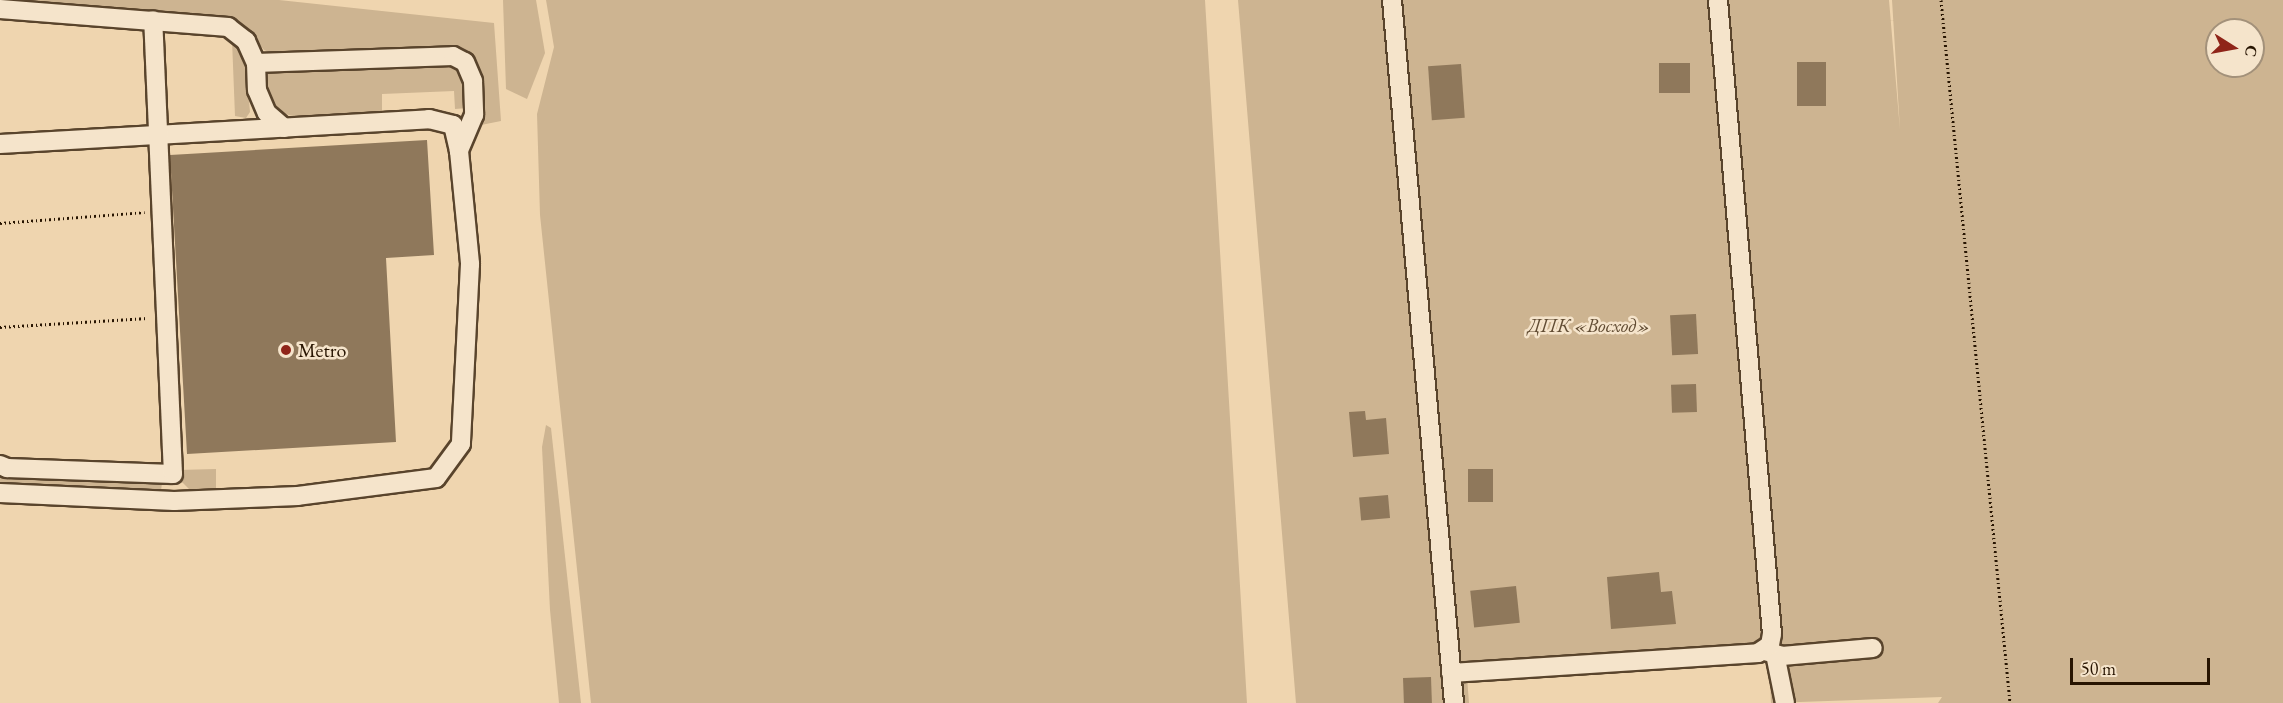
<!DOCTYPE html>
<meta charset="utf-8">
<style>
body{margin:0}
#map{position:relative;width:2283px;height:703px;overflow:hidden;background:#efd5af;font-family:"EB Garamond",serif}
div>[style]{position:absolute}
.green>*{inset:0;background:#cdb491}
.building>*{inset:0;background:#8f785b;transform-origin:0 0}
.path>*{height:3px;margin-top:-1.5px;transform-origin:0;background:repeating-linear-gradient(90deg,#271401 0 1.5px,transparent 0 4.5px)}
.roads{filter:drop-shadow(2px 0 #59442c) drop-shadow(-2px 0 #59442c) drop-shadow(0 2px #59442c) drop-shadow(0 -2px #59442c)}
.minor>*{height:18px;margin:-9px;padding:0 9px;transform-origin:9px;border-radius:9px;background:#f5e4cb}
.dots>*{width:16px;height:16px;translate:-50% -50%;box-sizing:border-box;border:3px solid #f5e4cb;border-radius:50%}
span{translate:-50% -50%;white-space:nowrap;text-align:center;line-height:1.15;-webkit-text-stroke:5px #f5e4cb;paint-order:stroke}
.park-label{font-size:20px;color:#614c33;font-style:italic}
.poi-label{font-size:20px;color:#271401}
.left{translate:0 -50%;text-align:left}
.north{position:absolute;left:2205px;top:18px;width:60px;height:60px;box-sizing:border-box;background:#f5e4cb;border:2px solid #a3917a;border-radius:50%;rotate:101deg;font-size:16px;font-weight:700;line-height:24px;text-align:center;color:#271401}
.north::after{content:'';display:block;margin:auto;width:21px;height:27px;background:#8f2418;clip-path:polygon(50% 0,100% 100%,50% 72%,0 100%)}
.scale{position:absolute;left:2070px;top:658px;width:140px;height:27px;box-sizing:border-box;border:3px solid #271401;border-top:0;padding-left:8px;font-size:18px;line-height:21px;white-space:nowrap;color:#271401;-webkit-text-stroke:4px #f5e4cb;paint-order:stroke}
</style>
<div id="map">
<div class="green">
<div style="clip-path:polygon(28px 0,279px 0,494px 23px,501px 121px,481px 125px,479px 80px,464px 56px,280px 56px,264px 50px,242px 24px,223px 16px)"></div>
<div style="clip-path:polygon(503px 0,536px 0,545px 53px,527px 99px,506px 89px)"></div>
<div style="clip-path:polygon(546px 0,1205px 0,1247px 703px,591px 703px,540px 215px,537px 114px,554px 47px)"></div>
<div style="clip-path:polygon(evenodd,1238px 0,1889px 0,1900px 130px,1892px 0,2283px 0,2283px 703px,1938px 703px,1942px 697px,1771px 703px,1769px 658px,1467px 677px,1469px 703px,1296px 703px,1238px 0,2217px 30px,2253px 30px,2253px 66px,2217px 66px,2217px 30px)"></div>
<div style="clip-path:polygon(232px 40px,245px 56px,250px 112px,246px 118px,235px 116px)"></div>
<div style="clip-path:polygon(448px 62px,464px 72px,468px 108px,455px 109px,454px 91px,382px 94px,382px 113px,297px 117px,285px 114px,267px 95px,266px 71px)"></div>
<div style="clip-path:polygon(546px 425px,551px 428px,581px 703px,559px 703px,550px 610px,542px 447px)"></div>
<div style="clip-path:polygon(216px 469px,216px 491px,191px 491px,179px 479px,178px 470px)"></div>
<div style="clip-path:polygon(0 473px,4px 474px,162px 483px,161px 491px,0 483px)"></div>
</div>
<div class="building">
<div style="left:1797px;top:62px;width:29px;height:44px"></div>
<div style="left:1659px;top:63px;width:31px;height:30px"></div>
<div style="left:1461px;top:64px;width:54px;height:33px;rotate:86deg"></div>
<div style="clip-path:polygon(427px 140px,434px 255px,386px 258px,396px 442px,187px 454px,170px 155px)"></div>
<div style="left:1696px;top:314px;width:40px;height:26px;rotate:87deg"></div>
<div style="left:1696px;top:384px;width:28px;height:25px;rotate:88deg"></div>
<div style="clip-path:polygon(1365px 411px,1366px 420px,1386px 418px,1389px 454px,1353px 457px,1349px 412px)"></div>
<div style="left:1468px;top:469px;width:25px;height:33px"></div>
<div style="left:1388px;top:495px;width:23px;height:29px;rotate:85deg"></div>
<div style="clip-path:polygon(1659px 572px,1661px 592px,1672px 591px,1676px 624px,1611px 629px,1607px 577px)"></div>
<div style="left:1516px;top:586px;width:37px;height:46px;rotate:84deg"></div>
<div style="left:1431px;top:677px;width:26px;height:28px;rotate:88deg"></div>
</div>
<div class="path">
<div style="left:1941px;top:0;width:706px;rotate:84.39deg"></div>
<div style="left:0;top:223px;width:145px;rotate:-4.3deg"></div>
<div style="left:0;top:327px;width:148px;rotate:-3.5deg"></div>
</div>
<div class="roads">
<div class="minor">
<div style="left:1392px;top:0;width:706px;rotate:84.96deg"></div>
<div style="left:0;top:9px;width:229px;rotate:4.5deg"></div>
<div style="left:228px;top:27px;width:23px;rotate:38deg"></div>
<div style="left:246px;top:41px;width:24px;rotate:66deg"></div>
<div style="left:256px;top:63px;width:197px;rotate:-2deg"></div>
<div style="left:453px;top:56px;width:13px;rotate:27deg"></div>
<div style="left:465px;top:62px;width:21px;rotate:67deg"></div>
<div style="left:473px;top:81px;width:34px;rotate:88deg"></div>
<div style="left:474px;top:115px;width:39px;rotate:113deg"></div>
<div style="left:256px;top:63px;width:27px;rotate:88deg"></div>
<div style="left:257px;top:90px;width:25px;rotate:67deg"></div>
<div style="left:267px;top:113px;width:23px;rotate:41deg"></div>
<div style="left:0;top:144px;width:430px;rotate:-3.3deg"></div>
<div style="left:429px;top:119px;width:25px;rotate:14deg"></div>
<div style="left:453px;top:125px;width:27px;rotate:77deg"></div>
<div style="left:459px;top:151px;width:114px;rotate:84.4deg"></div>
<div style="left:470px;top:264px;width:180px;rotate:92.9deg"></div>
<div style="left:461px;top:444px;width:42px;rotate:126.3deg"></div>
<div style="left:436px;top:478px;width:139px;rotate:172.6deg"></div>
<div style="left:298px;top:496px;width:124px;rotate:177.7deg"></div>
<div style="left:174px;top:501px;width:174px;rotate:-177.4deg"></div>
<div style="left:0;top:465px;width:8px;rotate:23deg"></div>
<div style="left:7px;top:468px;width:166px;rotate:2.1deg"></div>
<div style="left:173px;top:474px;width:454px;rotate:-92.5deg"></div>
<div style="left:1765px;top:651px;width:18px;rotate:16deg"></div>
<div style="left:1782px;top:656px;width:91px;rotate:-5deg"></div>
<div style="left:1775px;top:654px;width:50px;rotate:78.5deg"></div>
<div style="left:1451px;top:673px;width:308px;rotate:-3.7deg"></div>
<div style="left:1758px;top:653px;width:14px;rotate:-34deg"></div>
<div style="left:1770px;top:645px;width:11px;rotate:-80deg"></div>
<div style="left:1772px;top:634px;width:636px;rotate:-94.87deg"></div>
</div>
</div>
<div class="dots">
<div style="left:286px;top:350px;background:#8f2418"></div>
</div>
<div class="park-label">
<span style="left:1589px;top:325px">ДПК «Восход»</span>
</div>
<div class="poi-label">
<span class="left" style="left:298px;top:350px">Metro</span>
</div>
<div class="north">С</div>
<div class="scale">50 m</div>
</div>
